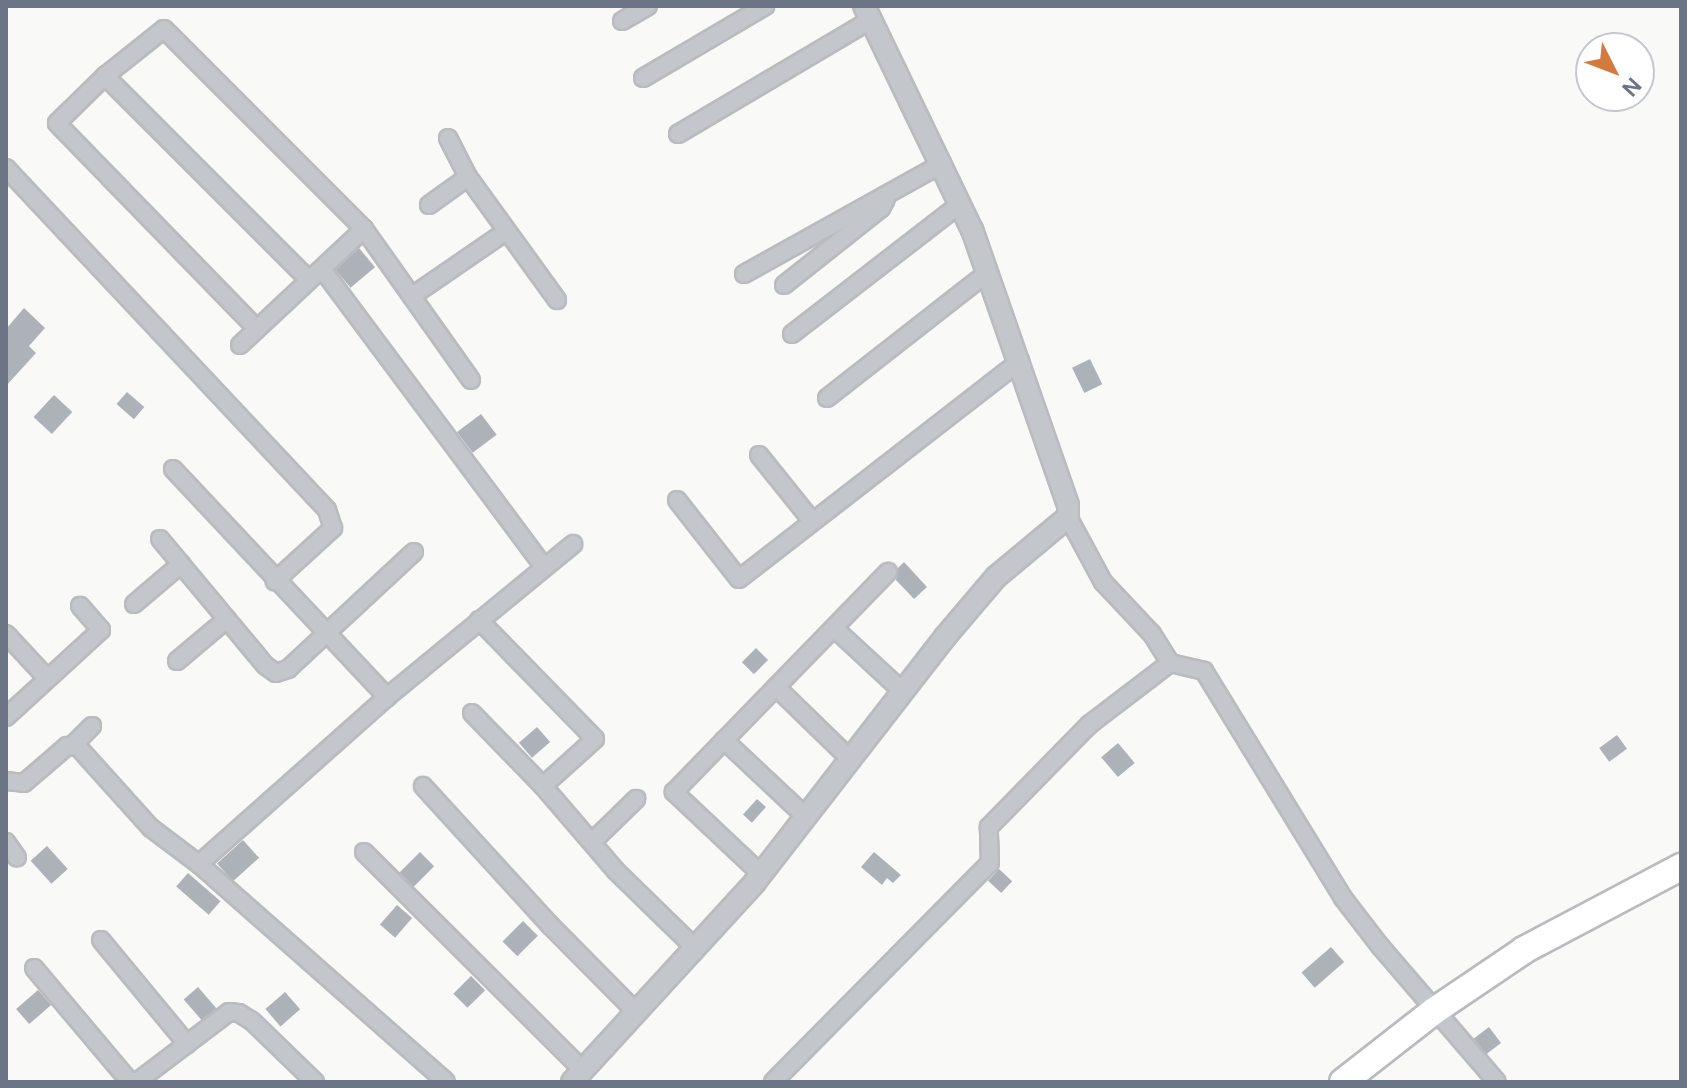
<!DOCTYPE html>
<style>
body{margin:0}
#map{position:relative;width:1687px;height:1088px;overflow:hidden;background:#f9f9f8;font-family:"DM Sans",sans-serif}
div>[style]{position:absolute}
.building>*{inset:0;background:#adb2b9;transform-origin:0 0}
.roads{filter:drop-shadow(2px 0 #b9bbbf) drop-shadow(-2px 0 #b9bbbf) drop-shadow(0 2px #b9bbbf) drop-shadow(0 -2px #b9bbbf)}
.minor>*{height:16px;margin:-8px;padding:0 8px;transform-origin:8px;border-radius:8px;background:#c3c6ca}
.tertiary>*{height:20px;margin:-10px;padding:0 10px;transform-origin:10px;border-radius:10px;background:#c3c6ca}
.primary>*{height:26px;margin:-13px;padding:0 13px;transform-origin:13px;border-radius:13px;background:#fff}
span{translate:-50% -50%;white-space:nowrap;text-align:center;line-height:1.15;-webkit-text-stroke:8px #fff;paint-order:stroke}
.frame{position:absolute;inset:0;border:8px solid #6b7585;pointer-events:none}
.north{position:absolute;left:1575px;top:32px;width:80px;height:80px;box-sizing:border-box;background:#fff;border:2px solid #c4c8ce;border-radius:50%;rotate:132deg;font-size:22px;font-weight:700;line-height:32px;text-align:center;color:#6b7585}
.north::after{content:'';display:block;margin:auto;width:28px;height:36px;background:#d37b3e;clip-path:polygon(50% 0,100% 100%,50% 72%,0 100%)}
</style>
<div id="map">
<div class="building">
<div style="left:359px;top:248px;width:25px;height:32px;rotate:50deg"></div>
<div style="clip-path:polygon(24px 308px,45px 328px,29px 346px,36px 353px,6px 386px,6px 329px)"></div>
<div style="left:1090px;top:359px;width:28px;height:20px;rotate:64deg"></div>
<div style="left:127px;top:392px;width:23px;height:16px;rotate:41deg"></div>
<div style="left:54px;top:395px;width:25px;height:30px;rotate:43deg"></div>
<div style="left:481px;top:414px;width:26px;height:30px;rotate:53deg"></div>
<div style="clip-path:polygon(904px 562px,927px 587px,914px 599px,896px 580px,898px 568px)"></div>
<div style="left:756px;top:648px;width:17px;height:20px;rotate:45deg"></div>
<div style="left:537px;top:727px;width:20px;height:24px;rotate:49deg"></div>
<div style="left:1617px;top:735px;width:17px;height:22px;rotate:54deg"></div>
<div style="left:1118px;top:743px;width:26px;height:22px;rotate:50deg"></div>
<div style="left:757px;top:799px;width:12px;height:21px;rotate:42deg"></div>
<div style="left:243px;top:840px;width:24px;height:35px;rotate:48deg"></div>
<div style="left:47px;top:846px;width:31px;height:22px;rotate:48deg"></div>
<div style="left:420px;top:852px;width:20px;height:29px;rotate:45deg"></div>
<div style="clip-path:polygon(874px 852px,901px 875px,893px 883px,887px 878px,882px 885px,861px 867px)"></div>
<div style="left:999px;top:869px;width:18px;height:16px;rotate:43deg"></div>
<div style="left:188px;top:873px;width:43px;height:18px;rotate:41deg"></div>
<div style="left:397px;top:905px;width:20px;height:26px;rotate:41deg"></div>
<div style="left:523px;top:921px;width:21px;height:29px;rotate:45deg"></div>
<div style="left:1331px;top:947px;width:20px;height:39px;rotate:49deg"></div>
<div style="left:471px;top:976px;width:20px;height:25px;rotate:45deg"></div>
<div style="left:198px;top:987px;width:28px;height:19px;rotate:49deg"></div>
<div style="left:38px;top:990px;width:20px;height:29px;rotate:49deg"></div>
<div style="left:285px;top:992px;width:23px;height:26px;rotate:49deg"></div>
<div style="left:1489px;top:1027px;width:20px;height:19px;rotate:53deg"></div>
</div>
<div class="roads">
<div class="minor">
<div style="left:622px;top:21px;width:30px;rotate:-30deg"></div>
<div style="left:105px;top:76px;width:288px;rotate:45deg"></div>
<div style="left:643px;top:78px;width:142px;rotate:-30.5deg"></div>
<div style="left:678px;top:134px;width:224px;rotate:-30.6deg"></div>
<div style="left:448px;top:138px;width:44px;rotate:62.9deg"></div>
<div style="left:468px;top:177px;width:152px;rotate:54.1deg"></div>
<div style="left:6px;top:168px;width:469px;rotate:46.8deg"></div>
<div style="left:327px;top:510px;width:19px;rotate:72deg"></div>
<div style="left:333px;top:528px;width:79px;rotate:137.6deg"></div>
<div style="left:429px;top:205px;width:48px;rotate:-35.7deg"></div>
<div style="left:322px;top:269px;width:370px;rotate:53.3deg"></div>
<div style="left:744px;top:274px;width:227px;rotate:-29.1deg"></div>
<div style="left:784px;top:285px;width:124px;rotate:-38.4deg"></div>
<div style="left:881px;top:208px;width:10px;rotate:-61deg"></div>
<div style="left:412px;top:296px;width:113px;rotate:-34.5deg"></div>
<div style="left:257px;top:329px;width:287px;rotate:-134.2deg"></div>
<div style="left:57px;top:123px;width:67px;rotate:-44.4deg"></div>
<div style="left:105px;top:76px;width:75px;rotate:-38.5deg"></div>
<div style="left:164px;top:29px;width:283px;rotate:45deg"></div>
<div style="left:364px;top:229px;width:185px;rotate:54.7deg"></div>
<div style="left:792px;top:334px;width:212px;rotate:-37.7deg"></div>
<div style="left:240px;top:345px;width:170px;rotate:-43.1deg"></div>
<div style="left:827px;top:398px;width:203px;rotate:-38deg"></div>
<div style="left:759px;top:455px;width:85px;rotate:51.2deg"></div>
<div style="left:173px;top:469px;width:313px;rotate:46.8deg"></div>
<div style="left:677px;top:500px;width:100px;rotate:51.9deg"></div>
<div style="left:739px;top:579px;width:356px;rotate:-37.8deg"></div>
<div style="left:1068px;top:517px;width:74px;rotate:61.7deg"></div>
<div style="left:1103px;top:582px;width:71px;rotate:46.7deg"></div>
<div style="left:1152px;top:634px;width:34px;rotate:58deg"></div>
<div style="left:1170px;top:663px;width:35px;rotate:13deg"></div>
<div style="left:1204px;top:671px;width:266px;rotate:58.5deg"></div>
<div style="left:1343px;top:898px;width:61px;rotate:52.4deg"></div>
<div style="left:1380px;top:946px;width:179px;rotate:49.3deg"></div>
<div style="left:160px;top:539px;width:165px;rotate:50.2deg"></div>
<div style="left:266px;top:666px;width:12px;rotate:35deg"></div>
<div style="left:276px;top:673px;width:13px;rotate:-18deg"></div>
<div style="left:288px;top:669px;width:172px;rotate:-42.9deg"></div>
<div style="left:134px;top:604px;width:62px;rotate:-40.4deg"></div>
<div style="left:479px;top:620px;width:166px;rotate:45.7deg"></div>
<div style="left:595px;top:739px;width:70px;rotate:137.9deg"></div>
<div style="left:834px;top:628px;width:93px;rotate:42.8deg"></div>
<div style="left:6px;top:634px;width:59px;rotate:47.1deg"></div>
<div style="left:177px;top:661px;width:65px;rotate:-40deg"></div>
<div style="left:776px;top:687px;width:103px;rotate:44.2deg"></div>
<div style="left:472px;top:713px;width:102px;rotate:45.8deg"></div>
<div style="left:543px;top:786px;width:112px;rotate:49.3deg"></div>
<div style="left:616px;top:871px;width:110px;rotate:44.3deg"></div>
<div style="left:6px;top:717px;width:129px;rotate:-42.5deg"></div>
<div style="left:101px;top:630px;width:32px;rotate:-131deg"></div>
<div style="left:724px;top:740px;width:112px;rotate:43.2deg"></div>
<div style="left:73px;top:745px;width:27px;rotate:-45deg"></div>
<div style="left:6px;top:781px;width:18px;rotate:6deg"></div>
<div style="left:24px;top:783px;width:57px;rotate:-40.7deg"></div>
<div style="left:67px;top:746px;width:11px;rotate:5deg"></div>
<div style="left:78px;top:747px;width:109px;rotate:48deg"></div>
<div style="left:151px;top:828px;width:60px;rotate:36.9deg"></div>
<div style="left:199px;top:864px;width:329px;rotate:41.4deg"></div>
<div style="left:423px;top:786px;width:187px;rotate:47.6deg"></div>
<div style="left:549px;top:924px;width:124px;rotate:45.3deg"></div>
<div style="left:6px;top:842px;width:19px;rotate:55deg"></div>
<div style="left:592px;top:842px;width:62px;rotate:-44.3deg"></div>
<div style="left:364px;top:852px;width:309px;rotate:44.9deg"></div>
<div style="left:199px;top:864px;width:251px;rotate:-41.6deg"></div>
<div style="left:387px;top:697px;width:241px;rotate:-39.4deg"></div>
<div style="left:761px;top:874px;width:120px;rotate:-136.7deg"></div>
<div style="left:674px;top:792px;width:307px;rotate:-45.8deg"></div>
<div style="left:101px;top:940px;width:135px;rotate:50.4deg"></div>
<div style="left:34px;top:968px;width:148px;rotate:49.9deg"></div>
<div style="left:129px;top:1081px;width:9px"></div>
<div style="left:138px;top:1081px;width:114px;rotate:-37.2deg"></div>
<div style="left:229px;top:1012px;width:10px;rotate:6deg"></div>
<div style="left:239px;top:1013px;width:15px;rotate:32deg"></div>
<div style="left:252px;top:1021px;width:88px;rotate:44.1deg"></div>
<div style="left:773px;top:1082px;width:308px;rotate:-45.3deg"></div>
<div style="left:990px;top:863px;width:36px;rotate:-92deg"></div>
<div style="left:989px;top:827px;width:144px;rotate:-45.6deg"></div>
<div style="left:1090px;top:724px;width:101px;rotate:-37.3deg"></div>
</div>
<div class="tertiary">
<div style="left:572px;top:1082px;width:271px;rotate:-47.5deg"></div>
<div style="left:755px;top:882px;width:310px;rotate:-52.2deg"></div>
<div style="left:945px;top:637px;width:79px;rotate:-49.6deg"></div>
<div style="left:996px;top:577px;width:94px;rotate:-39.8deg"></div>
<div style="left:1068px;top:517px;width:12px;rotate:-90deg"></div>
<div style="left:1068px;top:505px;width:291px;rotate:-109.2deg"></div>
<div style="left:972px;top:230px;width:249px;rotate:-115.7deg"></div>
</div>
<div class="primary">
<div style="left:1343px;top:1082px;width:115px;rotate:-38deg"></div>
<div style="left:1434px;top:1011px;width:109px;rotate:-34.1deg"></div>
<div style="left:1524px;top:950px;width:178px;rotate:-27.9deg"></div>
</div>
</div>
<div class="frame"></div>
<div class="north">N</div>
</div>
